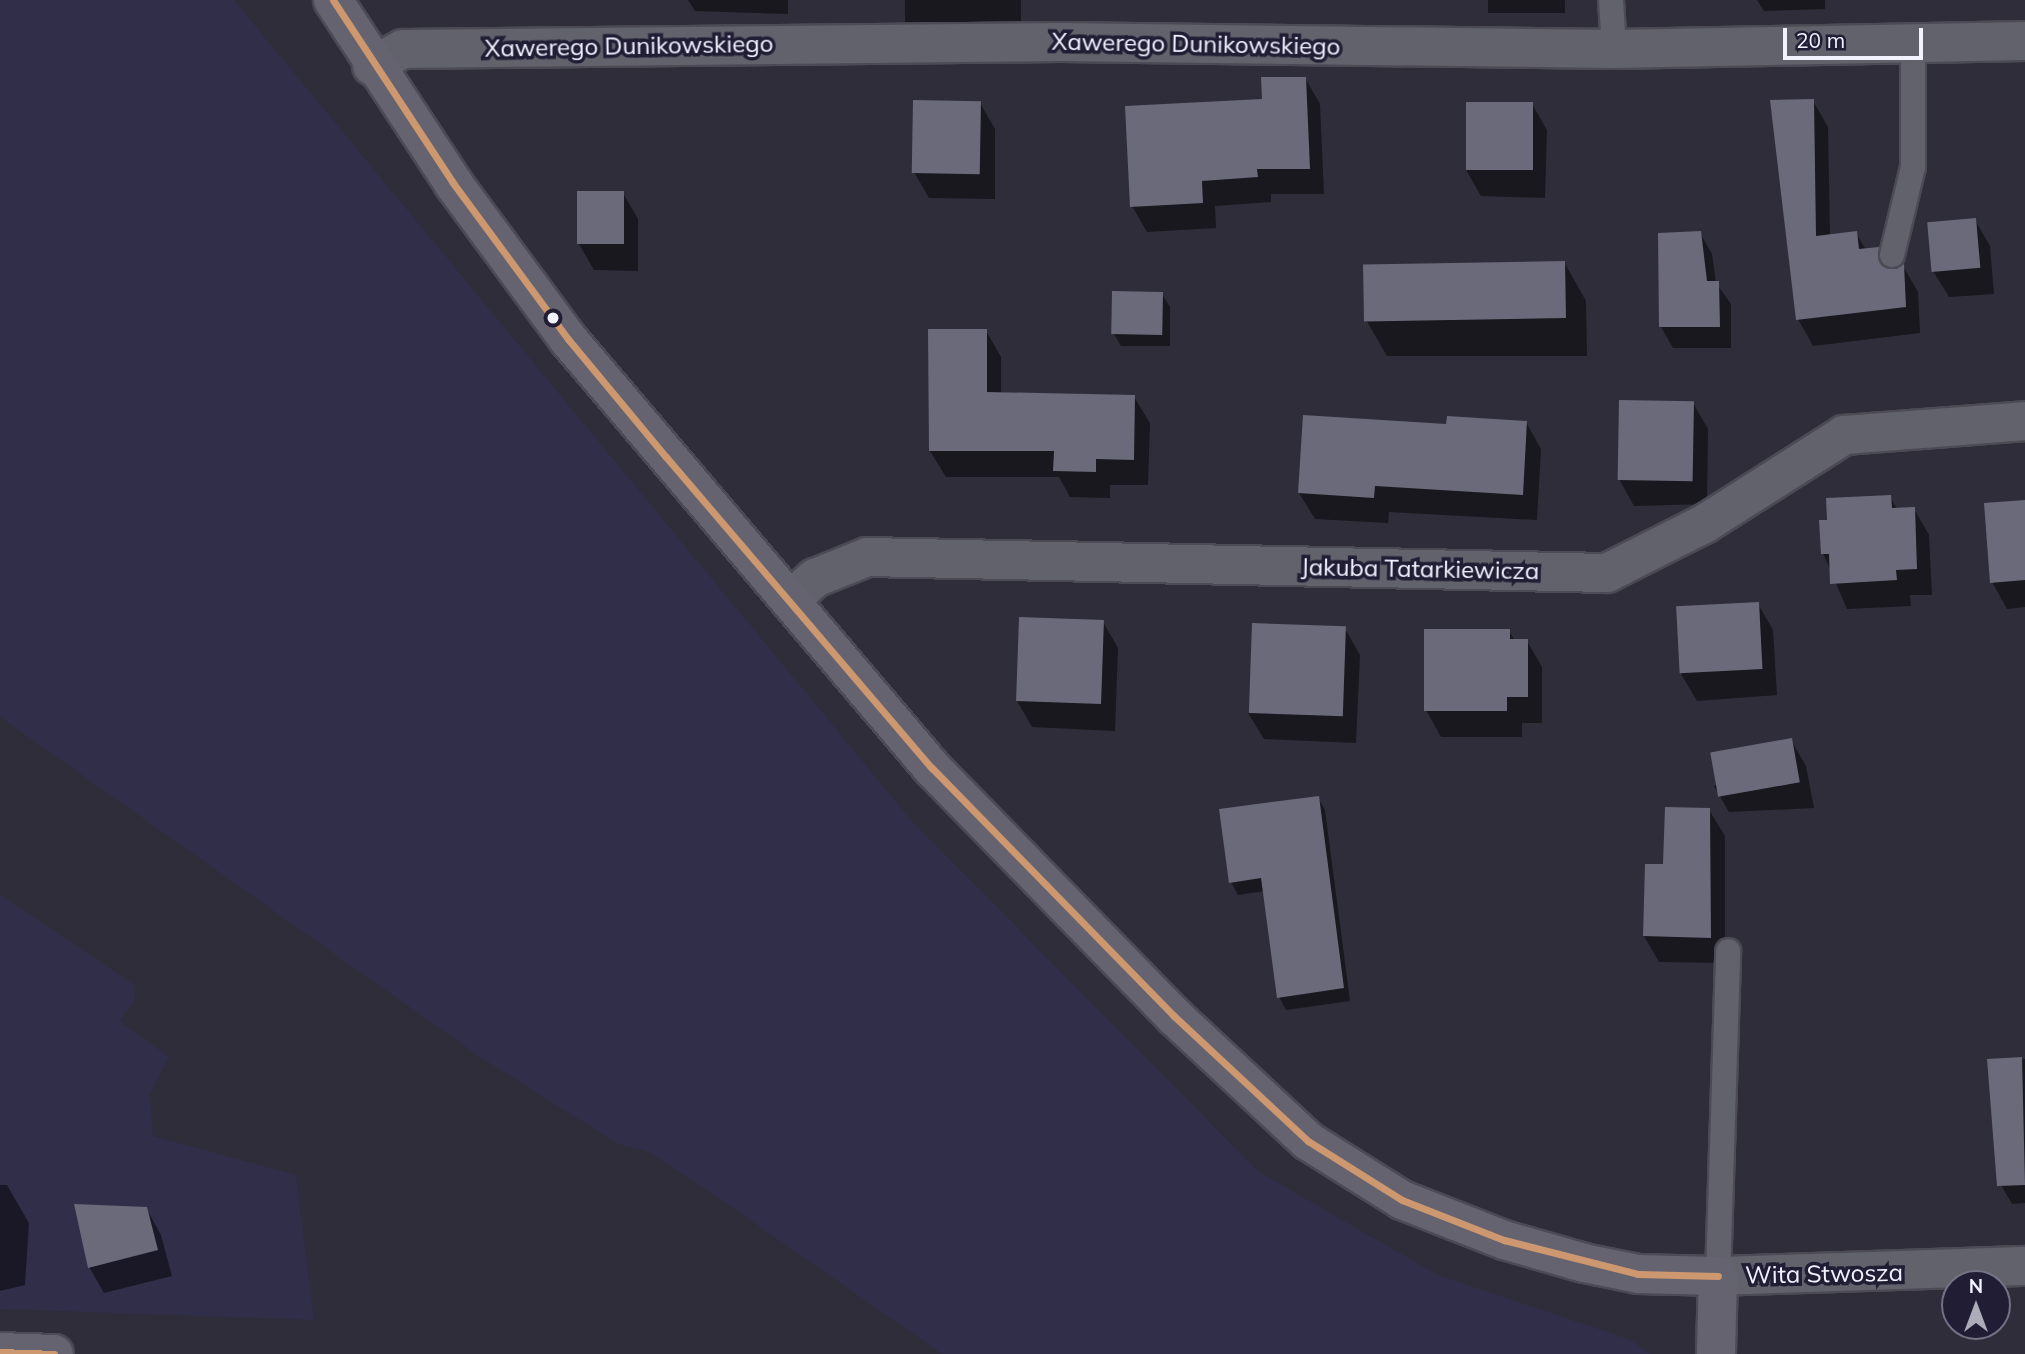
<!DOCTYPE html>
<style>
body{margin:0}
#map{position:relative;width:2025px;height:1354px;overflow:hidden;background:#2e2d39;font-family:Mulish,sans-serif}
div>[style]{position:absolute}
.built>*{inset:0;background:#312e49}
.shadow>*{inset:0;background:#0007;transform-origin:0 0}
.building>*{inset:0;background:#6b6a7b;transform-origin:0 0}
.roads{filter:drop-shadow(2px 0 #4b4a55) drop-shadow(-2px 0 #4b4a55) drop-shadow(0 2px #4b4a55) drop-shadow(0 -2px #4b4a55)}
.lane>*{height:24px;margin:-12px;padding:0 12px;transform-origin:12px;border-radius:12px;background:#62626c}
.street>*{height:38px;margin:-19px;padding:0 19px;transform-origin:19px;border-radius:19px;background:#62626c}
.secondary>*{height:38px;margin:-19px;padding:0 19px;transform-origin:19px;border-radius:19px;background:#64636f}
.bus-1>*{height:7px;margin:-3.5px;padding:0 3.5px;transform-origin:3.5px;border-radius:3.5px;background:#cd976f}
.dots>*{width:19px;height:19px;translate:-50% -50%;box-sizing:border-box;border:4px solid #201d34;border-radius:50%}
span{translate:-50% -50%;white-space:nowrap;text-align:center;line-height:1.15;-webkit-text-stroke:7px #201d34;paint-order:stroke}
.street-label{font-size:24px;color:#f2f2ff}
.north{position:absolute;left:1941px;top:1270px;width:70px;height:70px;box-sizing:border-box;background:#201d34;border:2px solid #747285;border-radius:50%;rotate:0deg;font-size:19px;font-weight:700;line-height:28px;text-align:center;color:#f2f2ff}
.north::after{content:'';display:block;margin:auto;width:24px;height:32px;background:#adadba;clip-path:polygon(50% 0,100% 100%,50% 72%,0 100%)}
.scale{position:absolute;left:1783px;top:28px;width:140px;height:32px;box-sizing:border-box;border:4px solid #f2f2ff;border-top:0;padding-left:9px;font-size:21px;line-height:24px;white-space:nowrap;color:#f2f2ff;-webkit-text-stroke:5px #201d34;paint-order:stroke}
</style>
<div id="map">
<div class="built">
<div style="clip-path:polygon(0 0,234px 0,912px 821px,1259px 1172px,1438px 1275px,1631px 1340px,1650px 1354px,942px 1354px,694px 1181px,646px 1151px,618px 1144px,480px 1057px,0 717px)"></div>
<div style="clip-path:polygon(0 894px,134px 985px,135px 1001px,119px 1021px,169px 1057px,150px 1094px,153px 1136px,296px 1175px,314px 1320px,0 1309px)"></div>
</div>
<div class="shadow">
<div style="clip-path:polygon(688px 0,788px 0,788px 14px,695px 11px)"></div>
<div style="left:905px;top:0;width:116px;height:28px"></div>
<div style="left:1488px;top:0;width:77px;height:13px"></div>
<div style="clip-path:polygon(1757px 0,1825px 0,1825px 9px,1764px 11px)"></div>
<div style="clip-path:polygon(1305px 78px,1320px 104px,1324px 194px,1271px 194px,1271px 202px,1215px 206px,1216px 228px,1147px 232px,1132px 206px,1264px 100px)"></div>
<div style="clip-path:polygon(1813px 101px,1828px 127px,1830px 236px,1856px 233px,1866px 250px,1878px 249px,1890px 270px,1903px 266px,1918px 292px,1920px 333px,1813px 346px,1798px 319px)"></div>
<div style="clip-path:polygon(980px 103px,995px 129px,995px 199px,929px 198px,914px 172px)"></div>
<div style="clip-path:polygon(1532px 104px,1547px 130px,1545px 198px,1481px 196px,1466px 170px)"></div>
<div style="clip-path:polygon(623px 193px,638px 219px,638px 271px,594px 270px,579px 244px)"></div>
<div style="clip-path:polygon(1975px 220px,1990px 246px,1994px 294px,1949px 297px,1933px 271px)"></div>
<div style="clip-path:polygon(1700px 233px,1712px 254px,1716px 283px,1731px 304px,1731px 348px,1673px 348px,1661px 327px)"></div>
<div style="clip-path:polygon(1564px 262px,1586px 301px,1587px 356px,1387px 356px,1365px 318px)"></div>
<div style="clip-path:polygon(1162px 294px,1170px 307px,1170px 346px,1121px 346px,1114px 334px)"></div>
<div style="clip-path:polygon(986px 331px,1001px 357px,1001px 394px,1134px 397px,1150px 423px,1148px 485px,1110px 485px,1110px 498px,1070px 497px,1059px 477px,946px 477px,930px 451px)"></div>
<div style="clip-path:polygon(1693px 403px,1708px 429px,1707px 504px,1634px 506px,1619px 479px)"></div>
<div style="clip-path:polygon(1526px 422px,1541px 449px,1537px 520px,1389px 512px,1388px 523px,1315px 519px,1299px 493px,1448px 426px)"></div>
<div style="clip-path:polygon(1890px 497px,1897px 509px,1914px 509px,1929px 535px,1932px 595px,1910px 595px,1911px 606px,1847px 609px,1823px 553px,1829px 521px)"></div>
<div style="clip-path:polygon(2025px 502px,2025px 607px,2007px 609px,1992px 582px)"></div>
<div style="clip-path:polygon(1758px 604px,1773px 630px,1777px 695px,1697px 701px,1681px 674px)"></div>
<div style="clip-path:polygon(1103px 622px,1118px 648px,1115px 731px,1032px 727px,1017px 701px)"></div>
<div style="clip-path:polygon(1345px 629px,1360px 655px,1356px 743px,1264px 739px,1248px 713px)"></div>
<div style="clip-path:polygon(1509px 631px,1515px 641px,1527px 641px,1542px 667px,1542px 723px,1522px 723px,1522px 737px,1441px 737px,1426px 710px)"></div>
<div style="clip-path:polygon(1791px 740px,1806px 766px,1814px 808px,1729px 812px,1714px 786px)"></div>
<div style="clip-path:polygon(1318px 798px,1325px 810px,1350px 1001px,1286px 1010px,1279px 997px,1265px 891px,1238px 895px,1231px 882px)"></div>
<div style="clip-path:polygon(1709px 810px,1725px 836px,1725px 963px,1659px 962px,1644px 936px,1664px 865px)"></div>
<div style="clip-path:polygon(2025px 1059px,2025px 1203px,2012px 1204px,1998px 1180px,1989px 1061px)"></div>
<div style="clip-path:polygon(0 1185px,7px 1185px,29px 1223px,25px 1285px,0 1291px)"></div>
<div style="clip-path:polygon(146px 1208px,161px 1235px,172px 1276px,104px 1293px,89px 1267px)"></div>
</div>
<div class="building">
<div style="clip-path:polygon(1261px 77px,1306px 77px,1310px 169px,1257px 169px,1258px 177px,1202px 181px,1203px 203px,1130px 207px,1125px 106px,1262px 99px)"></div>
<div style="clip-path:polygon(1814px 99px,1816px 236px,1857px 231px,1859px 249px,1879px 247px,1882px 266px,1896px 269px,1904px 264px,1906px 307px,1796px 320px,1770px 100px)"></div>
<div style="left:913px;top:100px;width:68px;height:73px;rotate:1deg"></div>
<div style="left:1466px;top:102px;width:67px;height:68px"></div>
<div style="left:577px;top:191px;width:47px;height:53px"></div>
<div style="left:1976px;top:218px;width:50px;height:49px;rotate:85deg"></div>
<div style="clip-path:polygon(1701px 231px,1707px 281px,1719px 281px,1720px 327px,1659px 327px,1658px 233px)"></div>
<div style="left:1565px;top:261px;width:57px;height:202px;rotate:89deg"></div>
<div style="left:1112px;top:291px;width:51px;height:43px;rotate:1deg"></div>
<div style="clip-path:polygon(928px 329px,987px 329px,987px 392px,1135px 395px,1134px 460px,1096px 459px,1096px 472px,1053px 471px,1054px 451px,929px 451px)"></div>
<div style="left:1619px;top:400px;width:75px;height:80px;rotate:1deg"></div>
<div style="clip-path:polygon(1303px 415px,1446px 424px,1447px 416px,1527px 421px,1523px 495px,1375px 486px,1374px 498px,1298px 493px)"></div>
<div style="clip-path:polygon(1891px 495px,1892px 508px,1915px 507px,1917px 569px,1896px 570px,1897px 580px,1830px 584px,1829px 554px,1821px 554px,1819px 520px,1827px 520px,1826px 498px)"></div>
<div style="clip-path:polygon(2025px 500px,2025px 580px,1990px 583px,1984px 503px)"></div>
<div style="left:1759px;top:602px;width:67px;height:83px;rotate:87deg"></div>
<div style="left:1019px;top:617px;width:85px;height:84px;rotate:2deg"></div>
<div style="left:1252px;top:623px;width:94px;height:90px;rotate:2deg"></div>
<div style="clip-path:polygon(1424px 629px,1510px 629px,1510px 639px,1528px 639px,1528px 697px,1507px 697px,1507px 711px,1424px 711px)"></div>
<div style="left:1792px;top:738px;width:45px;height:83px;rotate:80deg"></div>
<div style="clip-path:polygon(1319px 796px,1344px 988px,1277px 998px,1261px 878px,1229px 883px,1219px 809px)"></div>
<div style="clip-path:polygon(1665px 807px,1710px 808px,1711px 938px,1643px 936px,1645px 864px,1663px 864px)"></div>
<div style="clip-path:polygon(2022px 1057px,2025px 1185px,1997px 1186px,1987px 1059px)"></div>
<div style="clip-path:polygon(74px 1204px,147px 1207px,158px 1250px,88px 1268px)"></div>
</div>
<div class="roads">
<div class="lane">
<div style="left:1611px;top:0;width:49px;rotate:86.5deg"></div>
<div style="left:1892px;top:255px;width:90px;rotate:-76.6deg"></div>
<div style="left:1913px;top:167px;width:124px;rotate:-90deg"></div>
<div style="left:1718px;top:1276px;width:325px;rotate:-88.2deg"></div>
</div>
<div class="street">
<div style="left:372px;top:66px;width:35px;rotate:-29deg"></div>
<div style="left:403px;top:49px;width:658px;rotate:-0.61deg"></div>
<div style="left:1061px;top:42px;width:553px;rotate:0.73deg"></div>
<div style="left:1614px;top:49px;width:411px;rotate:-1.1deg"></div>
<div style="left:790px;top:601px;width:34px;rotate:-43deg"></div>
<div style="left:815px;top:578px;width:56px;rotate:-22deg"></div>
<div style="left:867px;top:557px;width:740px;rotate:1.24deg"></div>
<div style="left:1607px;top:573px;width:109px;rotate:-26.8deg"></div>
<div style="left:1704px;top:524px;width:166px;rotate:-32.4deg"></div>
<div style="left:1844px;top:435px;width:182px;rotate:-4.4deg"></div>
<div style="left:1718px;top:1276px;width:307px;rotate:-1.9deg"></div>
</div>
<div class="secondary">
<div style="left:333px;top:0;width:219px;rotate:56.7deg"></div>
<div style="left:453px;top:183px;width:194px;rotate:53.6deg"></div>
<div style="left:568px;top:339px;width:563px;rotate:49.69deg"></div>
<div style="left:932px;top:768px;width:347px;rotate:45.7deg"></div>
<div style="left:1174px;top:1016px;width:183px;rotate:43deg"></div>
<div style="left:1308px;top:1141px;width:111px;rotate:32.1deg"></div>
<div style="left:1402px;top:1200px;width:110px;rotate:21.4deg"></div>
<div style="left:1504px;top:1240px;width:83px;rotate:16deg"></div>
<div style="left:1584px;top:1263px;width:55px;rotate:11.5deg"></div>
<div style="left:1638px;top:1274px;width:80px;rotate:1.4deg"></div>
<div style="left:1718px;top:1276px;width:78px;rotate:91.5deg"></div>
<div style="left:0;top:1352px;width:54px;rotate:2.1deg"></div>
</div>
</div>
<div class="bus-1">
<div style="left:333px;top:0;width:219px;rotate:56.7deg"></div>
<div style="left:453px;top:183px;width:194px;rotate:53.6deg"></div>
<div style="left:568px;top:339px;width:153px;rotate:50.3deg"></div>
<div style="left:666px;top:457px;width:409px;rotate:49.5deg"></div>
<div style="left:932px;top:768px;width:347px;rotate:45.7deg"></div>
<div style="left:1174px;top:1016px;width:183px;rotate:43deg"></div>
<div style="left:1308px;top:1141px;width:111px;rotate:32.1deg"></div>
<div style="left:1402px;top:1200px;width:110px;rotate:21.4deg"></div>
<div style="left:1504px;top:1240px;width:138px;rotate:14.2deg"></div>
<div style="left:1638px;top:1274px;width:80px;rotate:1.4deg"></div>
<div style="left:0;top:1352px;width:54px;rotate:2.1deg"></div>
</div>
<div class="dots">
<div style="left:553px;top:318px;background:#f2f2ff"></div>
</div>
<div class="street-label">
<span style="left:1196px;top:44px;rotate:1deg">Xawerego Dunikowskiego</span>
<span style="left:629px;top:46px;rotate:-1deg">Xawerego Dunikowskiego</span>
<span style="left:1420px;top:569px;rotate:1deg">Jakuba Tatarkiewicza</span>
<span style="left:1824px;top:1274px;rotate:-1deg">Wita Stwosza</span>
</div>
<div class="north">N</div>
<div class="scale">20 m</div>
</div>
